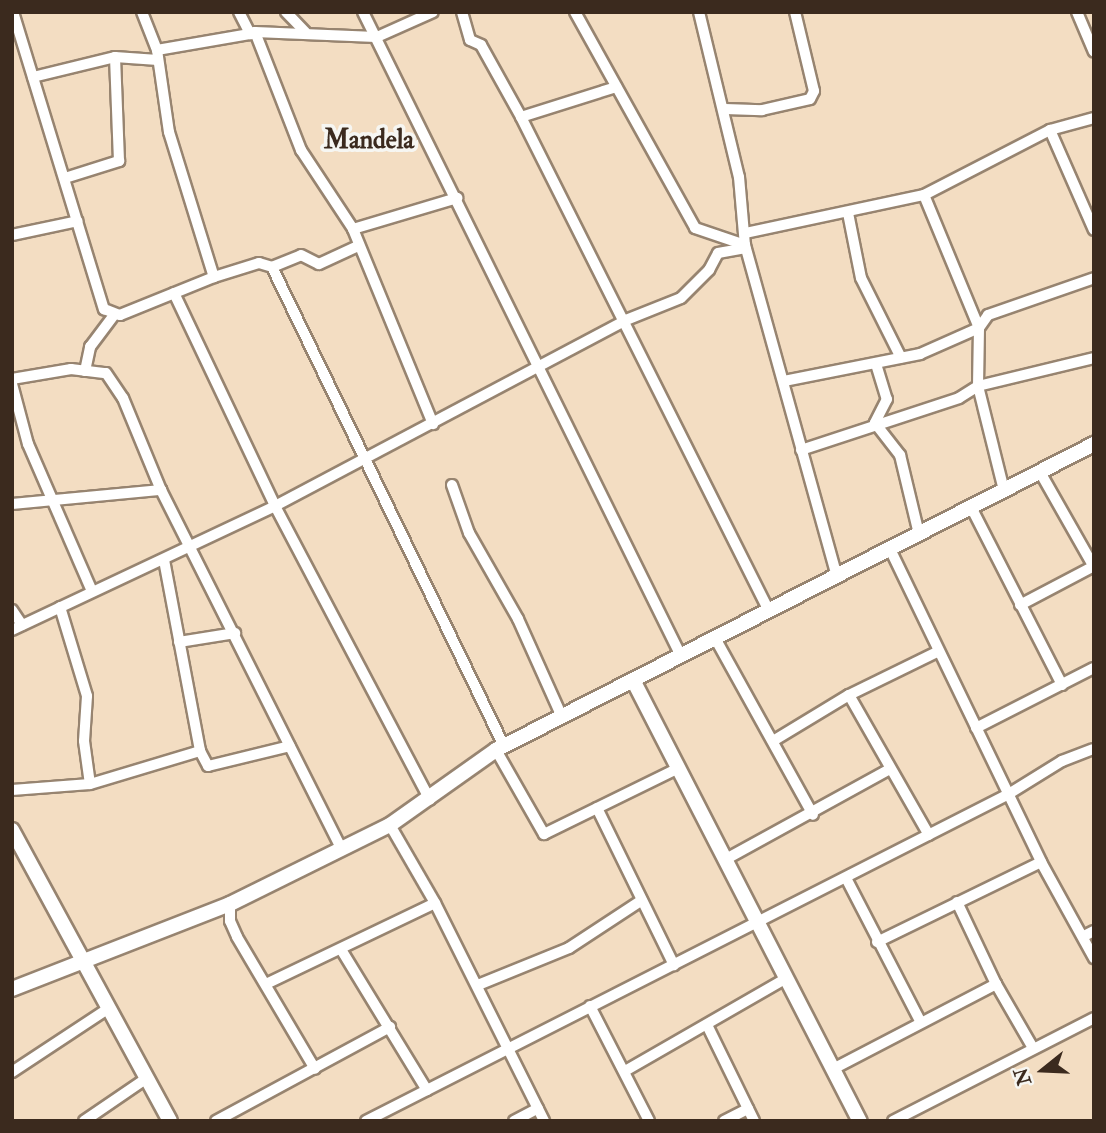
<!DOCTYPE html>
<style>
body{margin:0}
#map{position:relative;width:1106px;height:1133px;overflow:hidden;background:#f3ddc2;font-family:"IM FELL Double Pica",serif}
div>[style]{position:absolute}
.roads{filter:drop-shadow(2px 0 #978470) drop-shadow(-2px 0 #978470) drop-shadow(0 2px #978470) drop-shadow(0 -2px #978470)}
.street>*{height:10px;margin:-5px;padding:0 5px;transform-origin:5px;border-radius:5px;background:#fff}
.secondary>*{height:14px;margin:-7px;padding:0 7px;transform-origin:7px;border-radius:7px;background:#fff}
span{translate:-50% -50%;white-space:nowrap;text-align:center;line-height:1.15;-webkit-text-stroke:7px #f6f6f2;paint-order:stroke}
.neighbourhood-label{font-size:26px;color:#3b2a1e;font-weight:700}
.frame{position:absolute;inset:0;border:14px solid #3b2a1e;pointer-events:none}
.north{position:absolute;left:1008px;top:1035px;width:70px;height:70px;-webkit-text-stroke:5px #f6f6f2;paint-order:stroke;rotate:252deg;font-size:19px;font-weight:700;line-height:28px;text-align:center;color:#3b2a1e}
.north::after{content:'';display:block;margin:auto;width:24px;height:32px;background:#3b2a1e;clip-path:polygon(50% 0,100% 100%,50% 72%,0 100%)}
</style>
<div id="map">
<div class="roads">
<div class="street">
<div style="left:13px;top:12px;width:311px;rotate:73deg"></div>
<div style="left:104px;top:309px;width:17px;rotate:21deg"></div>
<div style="left:120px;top:315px;width:101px;rotate:-22deg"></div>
<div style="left:214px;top:277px;width:47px;rotate:-17.3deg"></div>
<div style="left:259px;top:263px;width:14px;rotate:17deg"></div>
<div style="left:272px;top:267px;width:532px;rotate:64.16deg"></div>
<div style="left:142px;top:12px;width:41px;rotate:68.5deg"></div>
<div style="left:157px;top:50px;width:83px;rotate:81.7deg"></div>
<div style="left:169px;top:132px;width:152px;rotate:72.8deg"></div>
<div style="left:239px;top:12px;width:25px;rotate:63deg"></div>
<div style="left:250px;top:34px;width:5px;rotate:-22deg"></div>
<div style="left:255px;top:32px;width:127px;rotate:68.7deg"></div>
<div style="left:301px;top:150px;width:95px;rotate:56.6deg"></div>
<div style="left:353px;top:229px;width:211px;rotate:67.7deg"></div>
<div style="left:286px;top:12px;width:28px;rotate:46deg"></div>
<div style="left:363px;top:12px;width:718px;rotate:63.72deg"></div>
<div style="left:462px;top:12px;width:29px;rotate:74deg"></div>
<div style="left:470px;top:40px;width:12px;rotate:24deg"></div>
<div style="left:481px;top:45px;width:82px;rotate:60.9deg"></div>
<div style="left:521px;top:117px;width:553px;rotate:63.34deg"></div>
<div style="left:575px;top:12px;width:247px;rotate:60.9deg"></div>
<div style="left:695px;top:228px;width:53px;rotate:18.8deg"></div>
<div style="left:699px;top:12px;width:170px;rotate:76.4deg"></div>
<div style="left:739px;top:177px;width:68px;rotate:85deg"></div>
<div style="left:745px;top:245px;width:344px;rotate:74.5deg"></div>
<div style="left:1077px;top:12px;width:43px;rotate:67deg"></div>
<div style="left:255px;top:32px;width:121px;rotate:2.4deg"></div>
<div style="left:377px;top:37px;width:61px;rotate:-24.1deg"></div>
<div style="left:157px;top:50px;width:94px;rotate:-9.8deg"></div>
<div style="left:33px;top:77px;width:84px;rotate:-13.7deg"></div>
<div style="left:115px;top:57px;width:43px;rotate:4deg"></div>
<div style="left:725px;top:109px;width:37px;rotate:2deg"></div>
<div style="left:762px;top:110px;width:49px;rotate:-12.9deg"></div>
<div style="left:810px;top:99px;width:9px;rotate:-63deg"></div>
<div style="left:814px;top:91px;width:81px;rotate:-103.5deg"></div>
<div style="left:521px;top:117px;width:100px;rotate:-17.5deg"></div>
<div style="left:1050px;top:130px;width:109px;rotate:66.3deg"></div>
<div style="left:65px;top:178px;width:57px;rotate:-17.5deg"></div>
<div style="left:119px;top:161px;width:104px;rotate:-92.2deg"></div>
<div style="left:924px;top:195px;width:144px;rotate:67.5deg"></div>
<div style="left:979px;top:328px;width:58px;rotate:91deg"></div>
<div style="left:978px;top:386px;width:107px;rotate:76deg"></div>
<div style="left:848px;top:213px;width:66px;rotate:78.7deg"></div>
<div style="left:861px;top:278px;width:89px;rotate:63.4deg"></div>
<div style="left:353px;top:229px;width:109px;rotate:-16.6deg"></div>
<div style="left:745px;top:233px;width:183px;rotate:-12deg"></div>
<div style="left:924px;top:195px;width:142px;rotate:-27.3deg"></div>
<div style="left:1050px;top:130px;width:46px;rotate:-15.3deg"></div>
<div style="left:12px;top:235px;width:67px;rotate:-12deg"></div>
<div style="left:272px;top:267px;width:31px;rotate:-22deg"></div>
<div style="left:301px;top:255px;width:20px;rotate:27deg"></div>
<div style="left:319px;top:264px;width:43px;rotate:-24.8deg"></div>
<div style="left:174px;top:293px;width:236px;rotate:64.6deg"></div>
<div style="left:275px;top:506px;width:332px;rotate:62.2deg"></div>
<div style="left:876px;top:364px;width:37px;rotate:73deg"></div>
<div style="left:887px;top:399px;width:27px;rotate:117deg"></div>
<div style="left:875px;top:423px;width:41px;rotate:52deg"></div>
<div style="left:900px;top:455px;width:81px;rotate:76.5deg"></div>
<div style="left:85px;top:371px;width:25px;rotate:-78deg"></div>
<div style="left:90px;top:347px;width:39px;rotate:-53deg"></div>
<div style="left:12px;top:379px;width:60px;rotate:-9.6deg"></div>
<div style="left:71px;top:369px;width:35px;rotate:7deg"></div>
<div style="left:106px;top:373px;width:30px;rotate:56deg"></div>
<div style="left:123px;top:398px;width:100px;rotate:67.6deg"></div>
<div style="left:161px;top:490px;width:401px;rotate:63.3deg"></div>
<div style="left:784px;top:381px;width:139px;rotate:-11.2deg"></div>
<div style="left:920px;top:354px;width:64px;rotate:-23.8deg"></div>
<div style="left:979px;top:328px;width:16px;rotate:-55deg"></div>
<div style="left:988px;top:315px;width:112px;rotate:-19.2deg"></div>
<div style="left:12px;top:384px;width:62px;rotate:75.1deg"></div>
<div style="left:28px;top:444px;width:160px;rotate:66.5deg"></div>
<div style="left:801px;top:450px;width:166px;rotate:-18.2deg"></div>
<div style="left:959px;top:398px;width:22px;rotate:-32deg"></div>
<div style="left:978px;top:386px;width:119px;rotate:-13.6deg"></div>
<div style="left:1040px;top:472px;width:109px;rotate:60.4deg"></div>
<div style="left:452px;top:485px;width:51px;rotate:70.5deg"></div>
<div style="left:469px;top:533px;width:99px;rotate:60.3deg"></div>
<div style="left:518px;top:619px;width:107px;rotate:65.8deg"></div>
<div style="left:12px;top:504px;width:150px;rotate:-5.4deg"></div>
<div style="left:971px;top:507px;width:200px;rotate:62.9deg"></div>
<div style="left:890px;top:549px;width:348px;rotate:64.2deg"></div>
<div style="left:1041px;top:862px;width:110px;rotate:61.1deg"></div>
<div style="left:164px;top:560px;width:194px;rotate:79.3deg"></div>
<div style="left:200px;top:751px;width:17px;rotate:62deg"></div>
<div style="left:208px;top:766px;width:84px;rotate:-13.7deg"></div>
<div style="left:1020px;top:605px;width:84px;rotate:-27.8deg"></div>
<div style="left:60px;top:607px;width:93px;rotate:73.1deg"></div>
<div style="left:87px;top:696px;width:45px;rotate:93.8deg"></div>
<div style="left:84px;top:741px;width:43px;rotate:82.1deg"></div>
<div style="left:12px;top:610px;width:18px;rotate:56deg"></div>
<div style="left:12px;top:630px;width:291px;rotate:-25.2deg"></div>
<div style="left:275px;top:506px;width:397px;rotate:-27.9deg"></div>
<div style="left:626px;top:320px;width:59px;rotate:-21.8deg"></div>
<div style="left:681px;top:298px;width:40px;rotate:-45deg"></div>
<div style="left:709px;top:270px;width:19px;rotate:-62deg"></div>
<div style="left:718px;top:253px;width:28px;rotate:-10deg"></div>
<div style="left:715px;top:638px;width:202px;rotate:61deg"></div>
<div style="left:179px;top:642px;width:57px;rotate:-9.1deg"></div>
<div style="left:849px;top:695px;width:161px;rotate:60.3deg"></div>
<div style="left:976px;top:728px;width:132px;rotate:-27deg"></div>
<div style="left:773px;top:741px;width:89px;rotate:-31.2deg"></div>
<div style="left:849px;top:695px;width:98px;rotate:-26deg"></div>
<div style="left:496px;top:750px;width:97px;rotate:60.3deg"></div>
<div style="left:544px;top:834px;width:150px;rotate:-26.1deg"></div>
<div style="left:12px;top:790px;width:78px;rotate:-4.4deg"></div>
<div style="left:90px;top:784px;width:115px;rotate:-16.7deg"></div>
<div style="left:597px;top:808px;width:175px;rotate:63.9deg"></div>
<div style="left:390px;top:825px;width:90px;rotate:60deg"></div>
<div style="left:435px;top:903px;width:244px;rotate:63.4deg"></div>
<div style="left:728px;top:858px;width:185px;rotate:-28.8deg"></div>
<div style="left:846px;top:878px;width:161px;rotate:62.6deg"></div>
<div style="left:957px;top:902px;width:91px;rotate:64.6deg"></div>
<div style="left:996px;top:984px;width:74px;rotate:60deg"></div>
<div style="left:230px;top:904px;width:17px;rotate:90deg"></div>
<div style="left:230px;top:921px;width:17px;rotate:66deg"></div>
<div style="left:237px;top:937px;width:153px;rotate:59.4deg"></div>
<div style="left:1084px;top:936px;width:11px;rotate:-27deg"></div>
<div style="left:877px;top:942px;width:182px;rotate:-26deg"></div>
<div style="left:342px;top:951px;width:163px;rotate:58.6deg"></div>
<div style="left:266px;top:984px;width:187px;rotate:-25.6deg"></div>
<div style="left:478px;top:985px;width:98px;rotate:-22.1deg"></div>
<div style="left:569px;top:948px;width:87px;rotate:-33.3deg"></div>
<div style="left:590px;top:1006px;width:129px;rotate:62.8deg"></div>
<div style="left:708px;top:1027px;width:105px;rotate:63.9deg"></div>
<div style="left:833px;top:1069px;width:184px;rotate:-27.5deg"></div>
<div style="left:625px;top:1071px;width:185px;rotate:-29.9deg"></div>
<div style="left:12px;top:1072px;width:116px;rotate:-33.4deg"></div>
<div style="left:84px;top:1121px;width:76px;rotate:-34.3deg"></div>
<div style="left:216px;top:1121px;width:198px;rotate:-28.4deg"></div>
<div style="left:366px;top:1121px;width:719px;rotate:-26.96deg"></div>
<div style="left:1007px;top:795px;width:65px;rotate:-31.7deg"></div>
<div style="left:1062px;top:761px;width:33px;rotate:-21deg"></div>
<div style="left:514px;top:1121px;width:27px;rotate:-28deg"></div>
<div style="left:724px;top:1121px;width:27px;rotate:-27deg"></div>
<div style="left:893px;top:1121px;width:226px;rotate:-27.1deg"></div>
</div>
<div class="secondary">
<div style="left:633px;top:680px;width:496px;rotate:62.8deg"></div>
<div style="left:12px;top:830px;width:331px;rotate:61.5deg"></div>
<div style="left:12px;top:989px;width:234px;rotate:-21.3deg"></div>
<div style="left:230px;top:904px;width:178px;rotate:-26.3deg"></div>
<div style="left:390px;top:825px;width:130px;rotate:-35.3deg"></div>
<div style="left:496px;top:750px;width:672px;rotate:-27.1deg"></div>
</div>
</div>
<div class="neighbourhood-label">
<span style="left:369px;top:141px">Mandela</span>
</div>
<div class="frame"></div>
<div class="north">N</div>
</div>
